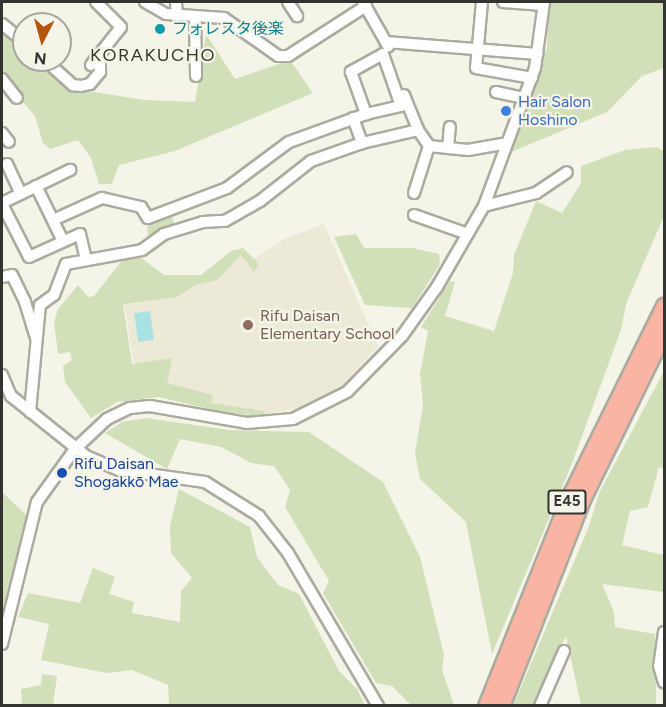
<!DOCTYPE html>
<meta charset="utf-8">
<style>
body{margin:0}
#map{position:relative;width:666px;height:707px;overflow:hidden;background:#f5f4e9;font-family:Figtree,"Noto Sans JP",sans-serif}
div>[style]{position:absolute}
.built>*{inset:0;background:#ece9d6}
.green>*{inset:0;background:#d1e0b8}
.water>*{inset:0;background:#aae2e3;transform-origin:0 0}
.roads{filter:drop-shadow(2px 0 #acaba0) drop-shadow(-2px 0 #acaba0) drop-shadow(0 2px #acaba0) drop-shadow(0 -2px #acaba0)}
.minor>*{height:10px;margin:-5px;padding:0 5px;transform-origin:5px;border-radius:5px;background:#fff}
.highway>*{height:15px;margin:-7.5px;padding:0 7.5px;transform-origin:7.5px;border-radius:7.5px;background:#f9b4a3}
.dots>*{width:16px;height:16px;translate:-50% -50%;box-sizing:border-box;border:3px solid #f5f4e9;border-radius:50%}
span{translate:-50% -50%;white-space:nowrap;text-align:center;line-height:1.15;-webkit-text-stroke:4.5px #f5f4e9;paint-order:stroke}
.shield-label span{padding:2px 4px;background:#f5f4e9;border:2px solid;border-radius:4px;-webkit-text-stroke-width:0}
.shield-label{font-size:15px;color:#33332f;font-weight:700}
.culture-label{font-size:16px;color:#0d838f}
.left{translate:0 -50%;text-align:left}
.shop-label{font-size:16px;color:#366cbe}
.education-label{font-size:16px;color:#785e54}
.transit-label{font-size:16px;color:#164399}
.neighbourhood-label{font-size:18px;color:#37362d;letter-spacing:1.5px}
.frame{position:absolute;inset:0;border:3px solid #33332f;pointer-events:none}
.north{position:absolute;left:12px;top:12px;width:60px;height:60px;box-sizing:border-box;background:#f5f4e9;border:2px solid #a7a79f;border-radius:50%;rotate:186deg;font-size:16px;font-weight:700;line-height:24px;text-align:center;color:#33332f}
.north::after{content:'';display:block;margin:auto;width:21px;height:27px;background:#b5560e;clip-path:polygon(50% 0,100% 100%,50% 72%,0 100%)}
</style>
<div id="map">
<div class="built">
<div style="clip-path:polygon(324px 224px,378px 346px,339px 389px,296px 409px,262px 415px,159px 396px,139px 396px,124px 303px,176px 295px,242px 252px,246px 264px,284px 239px)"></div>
</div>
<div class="green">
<div style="clip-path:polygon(548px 2px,664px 2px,664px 68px,642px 76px,607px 112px,511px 152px,547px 47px)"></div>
<div style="clip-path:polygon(2px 31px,24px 49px,24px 60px,37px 60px,70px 88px,144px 100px,195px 102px,206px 34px,235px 79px,290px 60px,313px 93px,175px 151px,119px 165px,112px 184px,99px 184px,91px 158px,78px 140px,50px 149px,43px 143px,35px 116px,2px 78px)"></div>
<div style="clip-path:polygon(657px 147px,664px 151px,664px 216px,626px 304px,621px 330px,571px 466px,492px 654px,466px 522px,420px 479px,415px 453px,423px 405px,420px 374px,428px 331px,421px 327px,450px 281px,455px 282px,445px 316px,494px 331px,513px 273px,514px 255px,536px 201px,562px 213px,581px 183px,581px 166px,625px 150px)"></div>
<div style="clip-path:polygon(165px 215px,171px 215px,175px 225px,148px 236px,147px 224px)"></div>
<div style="clip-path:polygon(356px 234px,364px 248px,413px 248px,439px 254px,440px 264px,412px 308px,365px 305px,334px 237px)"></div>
<div style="clip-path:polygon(243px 248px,259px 264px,254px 272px,241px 255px,217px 280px,195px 285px,177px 297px,123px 304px,132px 364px,172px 358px,167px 383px,213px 395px,211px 403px,264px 411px,265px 417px,218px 411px,159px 397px,117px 402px,91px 418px,65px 382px,63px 366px,72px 360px,70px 352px,58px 354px,54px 322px,58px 309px,78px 285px,88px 297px,94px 296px,124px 258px,140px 257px,164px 275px,201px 275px,231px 251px)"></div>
<div style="clip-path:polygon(664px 371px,664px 468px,659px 467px,648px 507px,630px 511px,622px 545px,664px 555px,664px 592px,602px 584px,614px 612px,615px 627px,655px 634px,656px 705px,581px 705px,566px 636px,532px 705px,513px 706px,589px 526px,599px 493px)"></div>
<div style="clip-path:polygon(146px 418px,229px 430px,309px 432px,383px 482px,420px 557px,444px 655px,442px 670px,454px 705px,411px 705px,392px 686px,376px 683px,323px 593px,329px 581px,285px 507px,290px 490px,274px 466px,251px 463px,221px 447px,180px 439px,167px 469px,105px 433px,122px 422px)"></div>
<div style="clip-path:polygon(179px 489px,250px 527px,257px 557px,278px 585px,299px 594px,339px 671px,357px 689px,365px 705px,169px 705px,168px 685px,132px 670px,106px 673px,41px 660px,49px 624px,18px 617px,28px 593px,80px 603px,93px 568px,115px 577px,109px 594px,134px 602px,132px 613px,180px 622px,181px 591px,192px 578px,171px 553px,170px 525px)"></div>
<div style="clip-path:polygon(2px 492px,27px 516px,10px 605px,2px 609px)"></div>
<div style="clip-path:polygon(42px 674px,57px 676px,53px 705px,22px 705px,21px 689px,41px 685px)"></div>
</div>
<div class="water">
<div style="left:150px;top:311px;width:29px;height:16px;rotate:82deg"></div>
</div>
<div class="roads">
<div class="minor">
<div style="left:145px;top:2px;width:24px;rotate:30deg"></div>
<div style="left:166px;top:14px;width:58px;rotate:3.9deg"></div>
<div style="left:224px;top:18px;width:66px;rotate:35.1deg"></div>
<div style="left:278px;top:56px;width:10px"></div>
<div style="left:288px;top:56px;width:93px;rotate:-32.7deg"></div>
<div style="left:176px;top:2px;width:14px;rotate:86deg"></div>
<div style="left:288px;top:2px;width:17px;rotate:57deg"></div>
<div style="left:363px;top:2px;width:51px;rotate:60.4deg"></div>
<div style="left:482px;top:2px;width:66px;rotate:95.2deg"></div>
<div style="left:476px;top:68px;width:57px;rotate:10.1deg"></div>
<div style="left:503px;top:2px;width:40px;rotate:4.3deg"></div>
<div style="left:195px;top:17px;width:59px;rotate:89deg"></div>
<div style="left:2px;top:24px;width:28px;rotate:39deg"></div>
<div style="left:386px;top:42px;width:152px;rotate:4.5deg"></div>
<div style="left:45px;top:60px;width:38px;rotate:42deg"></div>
<div style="left:73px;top:85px;width:8px;rotate:7deg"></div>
<div style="left:81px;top:86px;width:9px;rotate:-13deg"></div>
<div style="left:90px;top:84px;width:16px;rotate:-50deg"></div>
<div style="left:100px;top:72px;width:18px;rotate:-90deg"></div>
<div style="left:91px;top:65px;width:48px;rotate:-51.7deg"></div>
<div style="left:121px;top:27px;width:35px;rotate:-135deg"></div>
<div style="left:2px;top:79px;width:24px;rotate:52deg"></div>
<div style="left:496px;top:92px;width:29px;rotate:12deg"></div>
<div style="left:404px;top:95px;width:38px;rotate:68deg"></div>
<div style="left:353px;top:118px;width:27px;rotate:70deg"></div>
<div style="left:2px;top:133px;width:11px;rotate:52deg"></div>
<div style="left:448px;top:148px;width:21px;rotate:-85deg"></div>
<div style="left:7px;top:164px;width:33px;rotate:65deg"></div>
<div style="left:36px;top:186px;width:61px;rotate:63.9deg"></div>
<div style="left:414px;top:193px;width:49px;rotate:-72.3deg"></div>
<div style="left:429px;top:146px;width:39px;rotate:6deg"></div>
<div style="left:468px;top:150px;width:39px;rotate:-10deg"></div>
<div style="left:2px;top:203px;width:76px;rotate:-25.9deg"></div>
<div style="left:2px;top:204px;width:59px;rotate:63deg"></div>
<div style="left:29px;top:257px;width:56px;rotate:-24.3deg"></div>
<div style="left:80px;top:234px;width:26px;rotate:77deg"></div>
<div style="left:484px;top:206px;width:54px;rotate:-14deg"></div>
<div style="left:536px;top:193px;width:37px;rotate:-34deg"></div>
<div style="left:414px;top:215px;width:57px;rotate:19.4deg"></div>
<div style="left:53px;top:220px;width:54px;rotate:-24.2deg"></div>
<div style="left:102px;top:198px;width:40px;rotate:13deg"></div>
<div style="left:141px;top:207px;width:13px;rotate:58deg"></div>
<div style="left:148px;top:218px;width:85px;rotate:-20.8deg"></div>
<div style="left:227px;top:188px;width:77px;rotate:-36.6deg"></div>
<div style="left:289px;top:142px;width:82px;rotate:-20deg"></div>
<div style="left:366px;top:114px;width:36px;rotate:-13deg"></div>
<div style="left:401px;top:106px;width:55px;rotate:-109.1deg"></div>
<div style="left:383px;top:54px;width:37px;rotate:151deg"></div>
<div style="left:351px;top:72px;width:45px;rotate:70.3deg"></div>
<div style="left:2px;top:277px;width:10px;rotate:-11deg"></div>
<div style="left:12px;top:275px;width:30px;rotate:64deg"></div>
<div style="left:25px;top:302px;width:38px;rotate:73deg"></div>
<div style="left:2px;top:375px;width:23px;rotate:67deg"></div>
<div style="left:11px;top:396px;width:96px;rotate:38.7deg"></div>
<div style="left:86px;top:456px;width:36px;rotate:23deg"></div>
<div style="left:119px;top:470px;width:87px;rotate:7.9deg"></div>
<div style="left:205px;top:482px;width:64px;rotate:32.2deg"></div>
<div style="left:259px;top:516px;width:47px;rotate:51.9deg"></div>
<div style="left:288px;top:553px;width:178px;rotate:59.5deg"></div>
<div style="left:30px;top:412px;width:107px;rotate:-84.7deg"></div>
<div style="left:40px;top:305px;width:17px;rotate:-36deg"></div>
<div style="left:54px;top:295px;width:33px;rotate:-69deg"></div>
<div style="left:66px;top:264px;width:77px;rotate:-10.4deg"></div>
<div style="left:142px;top:250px;width:27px;rotate:-36deg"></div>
<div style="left:164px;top:234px;width:41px;rotate:-17.1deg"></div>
<div style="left:203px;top:222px;width:22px;rotate:-3deg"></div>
<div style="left:225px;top:221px;width:40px;rotate:-29.7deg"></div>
<div style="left:260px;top:201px;width:65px;rotate:-38.1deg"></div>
<div style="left:311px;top:161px;width:54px;rotate:-19.4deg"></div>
<div style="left:362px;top:143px;width:57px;rotate:-13.1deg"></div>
<div style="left:418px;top:130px;width:19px;rotate:55deg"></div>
<div style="left:664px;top:632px;width:34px;rotate:98deg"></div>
<div style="left:659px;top:666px;width:17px;rotate:73deg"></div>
<div style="left:2px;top:644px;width:146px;rotate:-76.2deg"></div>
<div style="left:37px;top:502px;width:65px;rotate:-54.4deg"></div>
<div style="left:75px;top:449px;width:44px;rotate:-43.2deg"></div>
<div style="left:107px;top:419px;width:25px;rotate:-26deg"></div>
<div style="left:130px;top:408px;width:20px;rotate:-6deg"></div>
<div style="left:150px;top:406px;width:98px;rotate:9.9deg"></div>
<div style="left:247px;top:423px;width:46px;rotate:-5deg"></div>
<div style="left:293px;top:419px;width:60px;rotate:-26.6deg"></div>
<div style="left:347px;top:392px;width:78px;rotate:-45.5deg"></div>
<div style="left:402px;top:336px;width:60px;rotate:-54.5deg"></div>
<div style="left:437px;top:287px;width:94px;rotate:-59.9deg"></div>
<div style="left:484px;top:206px;width:147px;rotate:-69.7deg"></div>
<div style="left:535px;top:68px;width:67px;rotate:-82.2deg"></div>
<div style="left:540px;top:706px;width:60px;rotate:-66.4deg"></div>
</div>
<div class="highway">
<div style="left:486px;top:706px;width:228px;rotate:-68.2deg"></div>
<div style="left:571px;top:494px;width:210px;rotate:-63.7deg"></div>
<div style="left:501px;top:706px;width:225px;rotate:-68.6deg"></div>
<div style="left:583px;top:497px;width:184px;rotate:-63.9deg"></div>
</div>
</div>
<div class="dots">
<div style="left:160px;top:29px;background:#0f9aa8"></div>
<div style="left:506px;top:111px;background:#3f7fe0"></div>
<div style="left:248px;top:325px;background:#8d6e63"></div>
<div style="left:62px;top:473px;background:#1a4fb4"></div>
</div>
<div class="shield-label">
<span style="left:567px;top:502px">E45</span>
</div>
<div class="culture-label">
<span class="left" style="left:172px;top:29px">フォレスタ後楽</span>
</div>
<div class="shop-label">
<span class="left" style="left:518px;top:111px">Hair Salon<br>Hoshino</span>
</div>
<div class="education-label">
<span class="left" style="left:260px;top:325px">Rifu Daisan<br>Elementary School</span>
</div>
<div class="transit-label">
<span class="left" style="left:74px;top:473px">Rifu Daisan<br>Shogakkō Mae</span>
</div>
<div class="neighbourhood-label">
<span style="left:153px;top:55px">KORAKUCHO</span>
</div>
<div class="frame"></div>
<div class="north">N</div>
</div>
